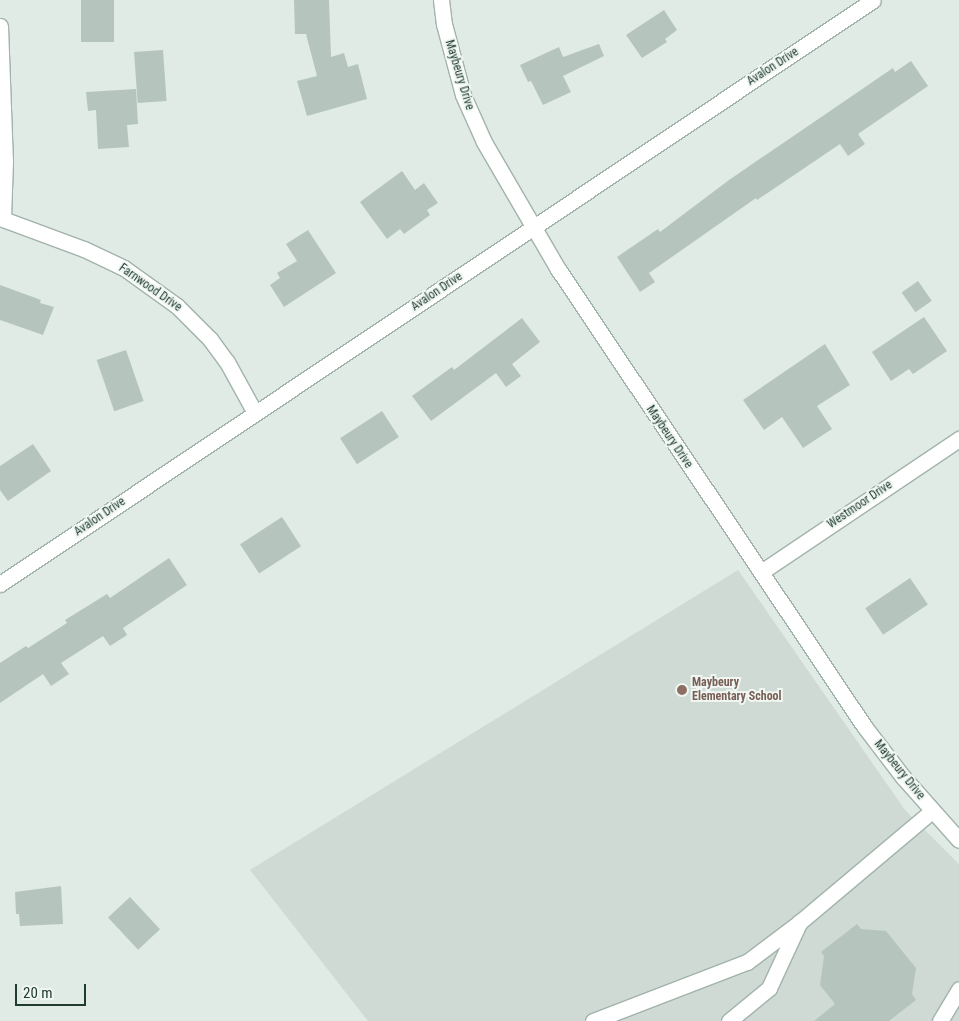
<!DOCTYPE html>
<style>
body{margin:0}
#map{position:relative;width:959px;height:1021px;overflow:hidden;background:#dfebe4;font-family:"Roboto Condensed",sans-serif}
div>[style]{position:absolute}
.built>*{inset:0;background:#cedad3}
.building>*{inset:0;background:#b5c5bd;transform-origin:0 0}
.roads{filter:drop-shadow(1px 0 #a2b3ab) drop-shadow(-1px 0 #a2b3ab) drop-shadow(0 1px #a2b3ab) drop-shadow(0 -1px #a2b3ab)}
.minor>*{height:15px;margin:-7.5px;padding:0 7.5px;transform-origin:7.5px;border-radius:7.5px;background:#fff}
.dots>*{width:14px;height:14px;translate:-50% -50%;box-sizing:border-box;border:2px solid #f0f7f3;border-radius:50%}
span{translate:-50% -50%;white-space:nowrap;text-align:center;line-height:1.15;-webkit-text-stroke:4px #f0f7f3;paint-order:stroke}
.street-label{font-size:12px;color:#203b31}
.education-label{font-size:12px;color:#785e54;font-weight:700}
.left{translate:0 -50%;text-align:left}
.scale{position:absolute;left:15px;top:984px;width:71px;height:22px;box-sizing:border-box;border:2px solid #203b31;border-top:0;padding-left:6px;font-size:15px;line-height:18px;white-space:nowrap;color:#203b31;-webkit-text-stroke:4px #f0f7f3;paint-order:stroke}
</style>
<div id="map">
<div class="built">
<div style="clip-path:polygon(738px 570px,905px 810px,959px 864px,959px 1021px,368px 1021px,250px 870px)"></div>
</div>
<div class="building">
<div style="left:81px;top:0;width:33px;height:42px"></div>
<div style="clip-path:polygon(294px 0,329px 0,331px 57px,344px 53px,348px 67px,358px 64px,367px 99px,307px 116px,297px 81px,317px 76px,306px 34px,295px 34px)"></div>
<div style="clip-path:polygon(664px 10px,677px 30px,665px 39px,667px 42px,642px 58px,626px 35px)"></div>
<div style="clip-path:polygon(599px 44px,604px 56px,563px 76px,571px 92px,543px 105px,531px 81px,528px 82px,520px 65px,559px 47px,563px 57px)"></div>
<div style="left:163px;top:50px;width:51px;height:29px;rotate:86deg"></div>
<div style="clip-path:polygon(911px 61px,928px 86px,858px 134px,865px 144px,848px 156px,840px 144px,757px 200px,756px 198px,649px 273px,655px 282px,640px 292px,617px 257px,658px 229px,660px 232px,729px 180px,893px 68px,895px 72px)"></div>
<div style="clip-path:polygon(136px 89px,138px 124px,127px 125px,129px 147px,98px 149px,96px 110px,88px 111px,86px 92px)"></div>
<div style="clip-path:polygon(402px 171px,415px 190px,424px 183px,438px 203px,427px 210px,430px 215px,404px 234px,400px 229px,387px 239px,360px 202px)"></div>
<div style="clip-path:polygon(308px 230px,336px 273px,284px 307px,270px 285px,280px 278px,277px 273px,297px 261px,286px 244px)"></div>
<div style="left:918px;top:281px;width:24px;height:20px;rotate:55deg"></div>
<div style="clip-path:polygon(0 285px,41px 300px,40px 303px,54px 307px,43px 335px,0 320px)"></div>
<div style="clip-path:polygon(924px 317px,947px 351px,913px 374px,909px 369px,891px 381px,872px 352px)"></div>
<div style="clip-path:polygon(522px 318px,540px 342px,512px 364px,521px 376px,506px 387px,496px 373px,431px 421px,412px 396px,452px 367px,454px 370px)"></div>
<div style="clip-path:polygon(825px 344px,850px 385px,817px 406px,832px 429px,803px 448px,782px 417px,764px 430px,743px 400px)"></div>
<div style="left:126px;top:350px;width:54px;height:31px;rotate:71deg"></div>
<div style="left:382px;top:411px;width:31px;height:50px;rotate:57deg"></div>
<div style="clip-path:polygon(33px 444px,51px 471px,8px 501px,0 490px,0 466px)"></div>
<div style="left:282px;top:517px;width:35px;height:50px;rotate:57deg"></div>
<div style="clip-path:polygon(169px 558px,187px 585px,123px 628px,127px 635px,110px 646px,103px 636px,61px 663px,69px 674px,51px 686px,43px 674px,0 703px,0 663px,26px 646px,28px 648px,67px 623px,65px 620px,107px 594px,110px 598px)"></div>
<div style="left:910px;top:578px;width:32px;height:54px;rotate:56deg"></div>
<div style="clip-path:polygon(61px 886px,63px 924px,20px 926px,19px 914px,16px 914px,15px 892px)"></div>
<div style="left:130px;top:897px;width:44px;height:30px;rotate:47deg"></div>
<div style="clip-path:polygon(857px 924px,861px 929px,886px 931px,916px 968px,912px 994px,916px 1000px,889px 1021px,814px 1021px,835px 1004px,820px 985px,824px 956px,821px 952px)"></div>
</div>
<div class="roads">
<div class="minor">
<div style="left:441px;top:0;width:24px;rotate:83deg"></div>
<div style="left:444px;top:24px;width:73px;rotate:75deg"></div>
<div style="left:463px;top:95px;width:51px;rotate:65.9deg"></div>
<div style="left:484px;top:142px;width:147px;rotate:59.8deg"></div>
<div style="left:558px;top:269px;width:550px;rotate:56.19deg"></div>
<div style="left:864px;top:726px;width:64px;rotate:52.6deg"></div>
<div style="left:903px;top:777px;width:84px;rotate:48.4deg"></div>
<div style="left:0;top:26px;width:135px;rotate:87.9deg"></div>
<div style="left:5px;top:161px;width:58px;rotate:92deg"></div>
<div style="left:0;top:218px;width:90px;rotate:20.3deg"></div>
<div style="left:84px;top:249px;width:44px;rotate:25.4deg"></div>
<div style="left:124px;top:268px;width:65px;rotate:35.6deg"></div>
<div style="left:177px;top:306px;width:47px;rotate:45deg"></div>
<div style="left:210px;top:339px;width:29px;rotate:54deg"></div>
<div style="left:227px;top:362px;width:58px;rotate:61.2deg"></div>
<div style="left:761px;top:572px;width:239px;rotate:-33.9deg"></div>
<div style="left:0;top:584px;width:1050px;rotate:-33.78deg"></div>
<div style="left:593px;top:1021px;width:165px;rotate:-21deg"></div>
<div style="left:747px;top:962px;width:66px;rotate:-37deg"></div>
<div style="left:800px;top:922px;width:172px;rotate:-40.1deg"></div>
<div style="left:729px;top:1021px;width:52px;rotate:-39.5deg"></div>
<div style="left:769px;top:988px;width:72px;rotate:-65.2deg"></div>
<div style="left:940px;top:1021px;width:37px;rotate:-59deg"></div>
</div>
</div>
<div class="dots">
<div style="left:682px;top:690px;background:#8d6e63"></div>
</div>
<div class="street-label">
<span style="left:773px;top:67px;rotate:-33deg">Avalon Drive</span>
<span style="left:459px;top:75px;rotate:73deg">Maybeury Drive</span>
<span style="left:150px;top:288px;rotate:35deg">Farnwood Drive</span>
<span style="left:437px;top:292px;rotate:-34deg">Avalon Drive</span>
<span style="left:669px;top:437px;rotate:56deg">Maybeury Drive</span>
<span style="left:860px;top:505px;rotate:-34deg">Westmoor Drive</span>
<span style="left:100px;top:517px;rotate:-34deg">Avalon Drive</span>
<span style="left:899px;top:770px;rotate:51deg">Maybeury Drive</span>
</div>
<div class="education-label">
<span class="left" style="left:692px;top:690px">Maybeury<br>Elementary School</span>
</div>
<div class="scale">20 m</div>
</div>
